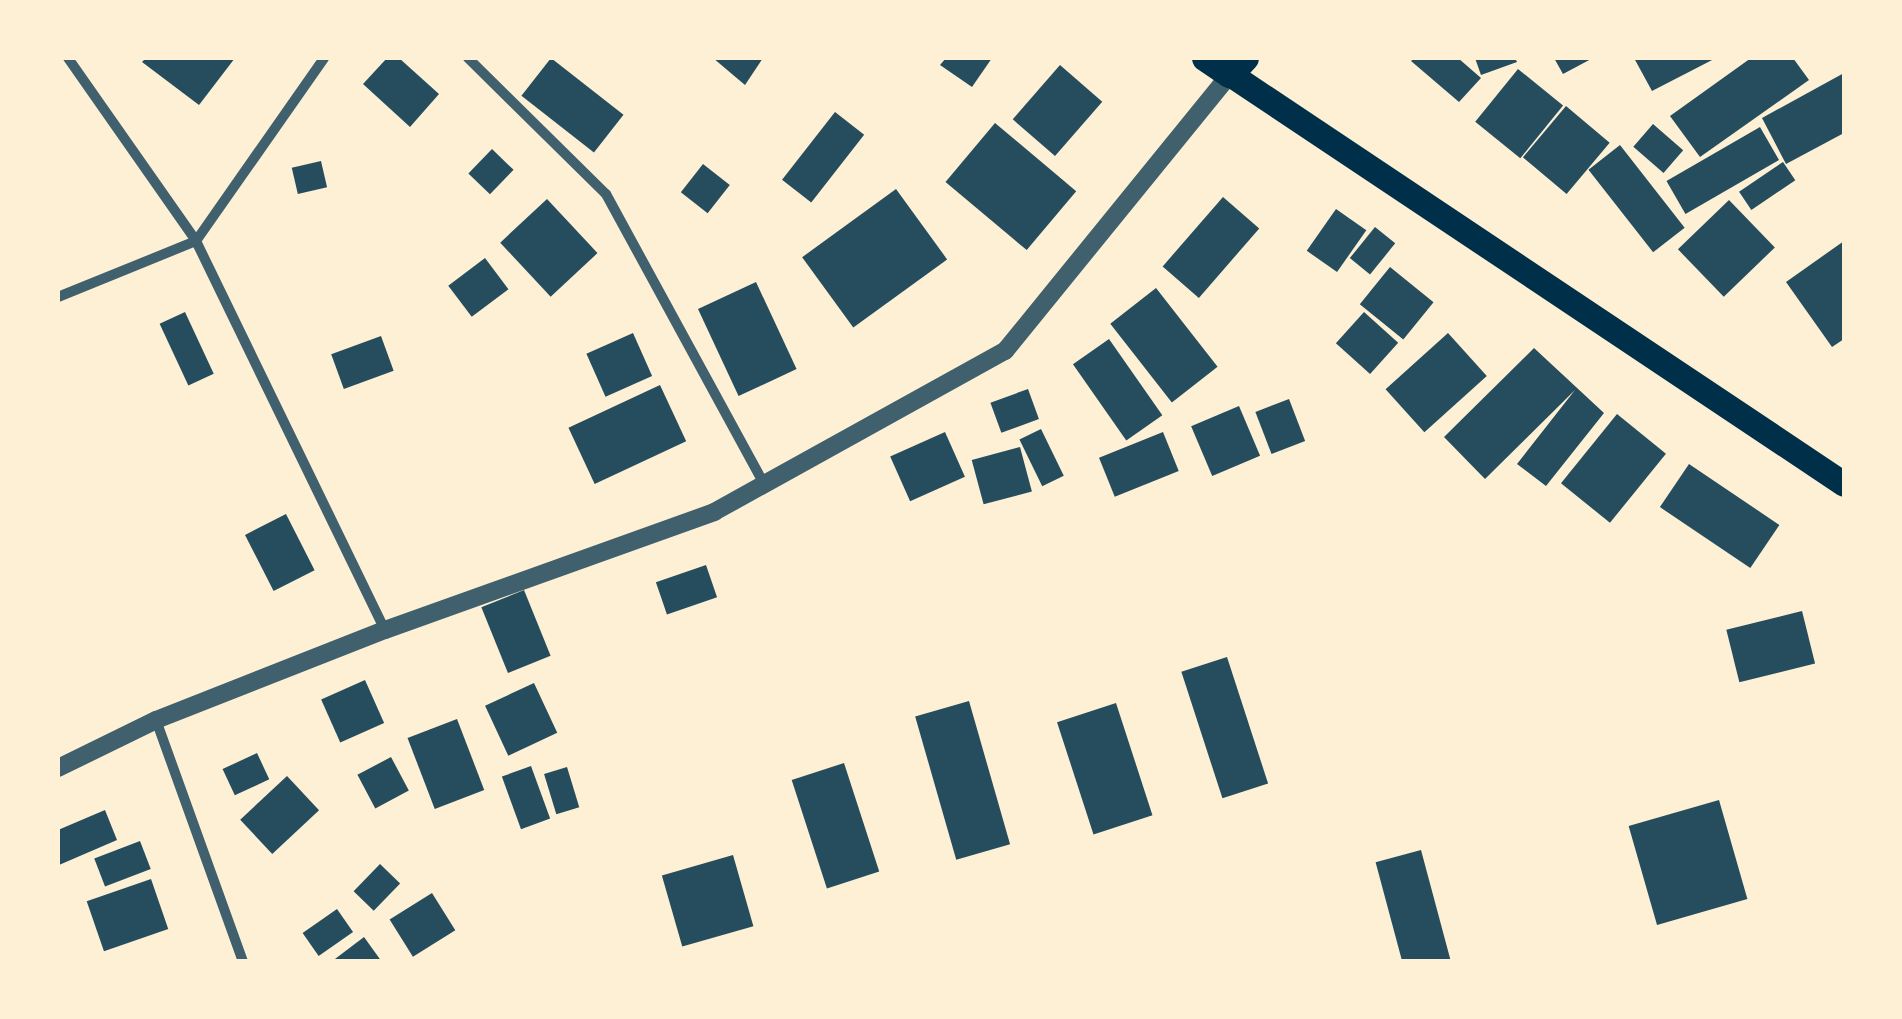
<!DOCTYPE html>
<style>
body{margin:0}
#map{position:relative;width:1902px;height:1019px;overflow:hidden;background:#fdf0d5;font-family:Helvetica,sans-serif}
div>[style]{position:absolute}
.building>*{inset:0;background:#264d5e;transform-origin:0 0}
.minor>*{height:10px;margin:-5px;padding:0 5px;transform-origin:5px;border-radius:5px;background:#3f606c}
.tertiary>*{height:18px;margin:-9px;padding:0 9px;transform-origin:9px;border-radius:9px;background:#3f606c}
.primary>*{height:25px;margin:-12.5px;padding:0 12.5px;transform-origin:12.5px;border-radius:12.5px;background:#003049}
.trunk>*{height:28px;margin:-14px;padding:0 14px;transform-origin:14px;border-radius:14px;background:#003049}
span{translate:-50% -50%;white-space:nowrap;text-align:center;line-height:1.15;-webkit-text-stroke:10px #fdf0d5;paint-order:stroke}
.frame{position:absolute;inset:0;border:60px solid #fdf0d5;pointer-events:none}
</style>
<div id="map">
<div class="building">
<div style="clip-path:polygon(146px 58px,235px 58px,199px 105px,142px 62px)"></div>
<div style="clip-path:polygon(387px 58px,399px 58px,439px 94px,410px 127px,363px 84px)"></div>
<div style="left:551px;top:58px;width:92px;height:48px;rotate:38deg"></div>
<div style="clip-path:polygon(713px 58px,763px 58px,745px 85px)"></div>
<div style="clip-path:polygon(946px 58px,992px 58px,972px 87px,940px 65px)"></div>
<div style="clip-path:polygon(1415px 58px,1458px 58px,1481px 78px,1459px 102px,1411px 61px)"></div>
<div style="clip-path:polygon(1475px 58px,1515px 58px,1517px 62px,1481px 75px)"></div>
<div style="clip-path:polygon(1554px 58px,1593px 58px,1563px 74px)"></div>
<div style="clip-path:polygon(1634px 58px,1716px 58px,1652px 91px)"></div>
<div style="clip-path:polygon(1751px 58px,1793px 58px,1809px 80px,1700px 157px,1670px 116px)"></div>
<div style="left:1060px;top:65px;width:56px;height:72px;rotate:41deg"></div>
<div style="left:1518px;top:69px;width:58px;height:68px;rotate:39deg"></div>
<div style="clip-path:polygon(1844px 73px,1844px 133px,1786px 164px,1762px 118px)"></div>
<div style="left:1566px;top:106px;width:57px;height:67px;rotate:40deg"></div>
<div style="left:835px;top:112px;width:37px;height:86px;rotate:38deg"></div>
<div style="left:995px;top:123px;width:106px;height:77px;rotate:40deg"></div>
<div style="left:1653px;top:124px;width:40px;height:30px;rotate:41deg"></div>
<div style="left:1760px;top:127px;width:38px;height:108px;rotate:60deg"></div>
<div style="left:1620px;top:145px;width:105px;height:40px;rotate:52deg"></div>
<div style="left:492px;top:149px;width:30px;height:34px;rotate:44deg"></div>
<div style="left:321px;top:161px;width:27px;height:30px;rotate:77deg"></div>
<div style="left:1783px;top:162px;width:22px;height:53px;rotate:56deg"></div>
<div style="left:703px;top:164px;width:34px;height:36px;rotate:38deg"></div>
<div style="left:896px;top:189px;width:87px;height:116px;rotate:54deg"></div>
<div style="left:1223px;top:197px;width:48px;height:92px;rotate:41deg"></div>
<div style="left:547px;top:199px;width:74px;height:64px;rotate:47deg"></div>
<div style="left:1729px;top:200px;width:66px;height:71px;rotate:46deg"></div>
<div style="left:1336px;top:209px;width:37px;height:51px;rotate:35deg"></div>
<div style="left:1375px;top:227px;width:26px;height:40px;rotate:39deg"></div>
<div style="clip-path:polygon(1844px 241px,1844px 339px,1832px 347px,1786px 282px)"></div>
<div style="left:485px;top:258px;width:39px;height:46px;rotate:53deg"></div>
<div style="left:1390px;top:267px;width:56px;height:48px;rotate:39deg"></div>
<div style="left:756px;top:282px;width:96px;height:64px;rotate:65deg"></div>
<div style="left:1156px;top:288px;width:100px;height:58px;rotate:52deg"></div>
<div style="left:185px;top:312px;width:68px;height:28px;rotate:65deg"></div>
<div style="left:1364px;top:312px;width:46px;height:42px;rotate:42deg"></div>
<div style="left:633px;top:333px;width:47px;height:51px;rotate:66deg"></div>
<div style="left:1448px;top:333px;width:58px;height:84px;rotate:48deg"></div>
<div style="left:381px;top:336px;width:37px;height:53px;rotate:70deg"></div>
<div style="left:1109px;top:339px;width:93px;height:44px;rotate:55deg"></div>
<div style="clip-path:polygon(1534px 348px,1604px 413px,1546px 486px,1517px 464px,1575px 390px,1485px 479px,1444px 437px)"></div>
<div style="left:660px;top:385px;width:62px;height:101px;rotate:65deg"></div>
<div style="left:1028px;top:389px;width:32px;height:40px;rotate:70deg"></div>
<div style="left:1289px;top:399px;width:45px;height:36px;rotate:69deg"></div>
<div style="left:1239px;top:406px;width:54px;height:52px;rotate:67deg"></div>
<div style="left:1617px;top:414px;width:63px;height:89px;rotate:39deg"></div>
<div style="left:1041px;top:429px;width:52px;height:24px;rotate:64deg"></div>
<div style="left:945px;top:432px;width:49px;height:60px;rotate:66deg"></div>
<div style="left:1163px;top:432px;width:42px;height:69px;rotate:68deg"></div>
<div style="left:1020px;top:447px;width:46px;height:50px;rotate:75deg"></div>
<div style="left:1689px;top:464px;width:109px;height:52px;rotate:34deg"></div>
<div style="left:286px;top:514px;width:63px;height:46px;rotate:63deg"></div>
<div style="left:706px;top:565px;width:34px;height:53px;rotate:71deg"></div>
<div style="left:524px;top:590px;width:71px;height:46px;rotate:68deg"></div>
<div style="left:1802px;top:611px;width:54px;height:78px;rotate:76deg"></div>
<div style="left:1227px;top:657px;width:133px;height:48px;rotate:72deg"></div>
<div style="left:365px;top:680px;width:47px;height:48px;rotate:66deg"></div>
<div style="left:534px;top:683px;width:55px;height:54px;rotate:65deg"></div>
<div style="left:969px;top:701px;width:149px;height:56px;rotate:74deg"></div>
<div style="left:1116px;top:703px;width:118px;height:62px;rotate:72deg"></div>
<div style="left:457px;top:719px;width:76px;height:53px;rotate:69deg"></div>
<div style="left:257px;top:753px;width:29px;height:38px;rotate:65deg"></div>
<div style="left:391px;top:757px;width:38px;height:38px;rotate:62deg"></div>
<div style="left:844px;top:763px;width:114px;height:55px;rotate:72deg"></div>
<div style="left:531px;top:766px;width:56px;height:31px;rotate:70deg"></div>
<div style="left:567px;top:767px;width:42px;height:24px;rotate:73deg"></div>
<div style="left:287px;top:776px;width:47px;height:64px;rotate:47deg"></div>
<div style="left:1719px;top:800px;width:103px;height:94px;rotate:74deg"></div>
<div style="clip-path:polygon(105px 810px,117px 840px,59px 865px,58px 830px)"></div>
<div style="left:140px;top:841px;width:30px;height:49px;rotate:69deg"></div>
<div style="left:1421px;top:850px;width:116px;height:47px;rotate:75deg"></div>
<div style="left:733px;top:855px;width:74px;height:74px;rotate:74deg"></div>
<div style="left:380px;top:864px;width:28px;height:38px;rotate:44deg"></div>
<div style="left:151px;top:879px;width:53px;height:68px;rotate:71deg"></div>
<div style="left:432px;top:893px;width:44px;height:50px;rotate:58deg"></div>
<div style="left:337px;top:909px;width:28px;height:42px;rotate:55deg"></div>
<div style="clip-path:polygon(364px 937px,382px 962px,331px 962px)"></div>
</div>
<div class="minor">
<div style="left:68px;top:58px;width:223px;rotate:55deg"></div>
<div style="left:196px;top:241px;width:432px;rotate:64.1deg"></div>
<div style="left:468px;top:58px;width:194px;rotate:44.6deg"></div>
<div style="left:606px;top:194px;width:330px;rotate:61.4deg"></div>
<div style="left:58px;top:297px;width:149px;rotate:-22.1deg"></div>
<div style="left:196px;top:241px;width:223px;rotate:-55deg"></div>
<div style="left:156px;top:720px;width:257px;rotate:70.2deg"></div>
</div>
<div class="tertiary">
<div style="left:58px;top:768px;width:109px;rotate:-26.1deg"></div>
<div style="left:156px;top:720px;width:246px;rotate:-21.5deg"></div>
<div style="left:385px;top:630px;width:350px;rotate:-19.7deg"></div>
<div style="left:714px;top:512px;width:333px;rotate:-29deg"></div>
<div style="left:1005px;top:351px;width:357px;rotate:-50.9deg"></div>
</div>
<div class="primary">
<div style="left:1230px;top:74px;width:738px;rotate:33.73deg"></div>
</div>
<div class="trunk">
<div style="left:1206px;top:58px;width:29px;rotate:34deg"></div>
<div style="left:1230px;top:74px;width:22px;rotate:-47deg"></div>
</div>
<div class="frame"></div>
</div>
